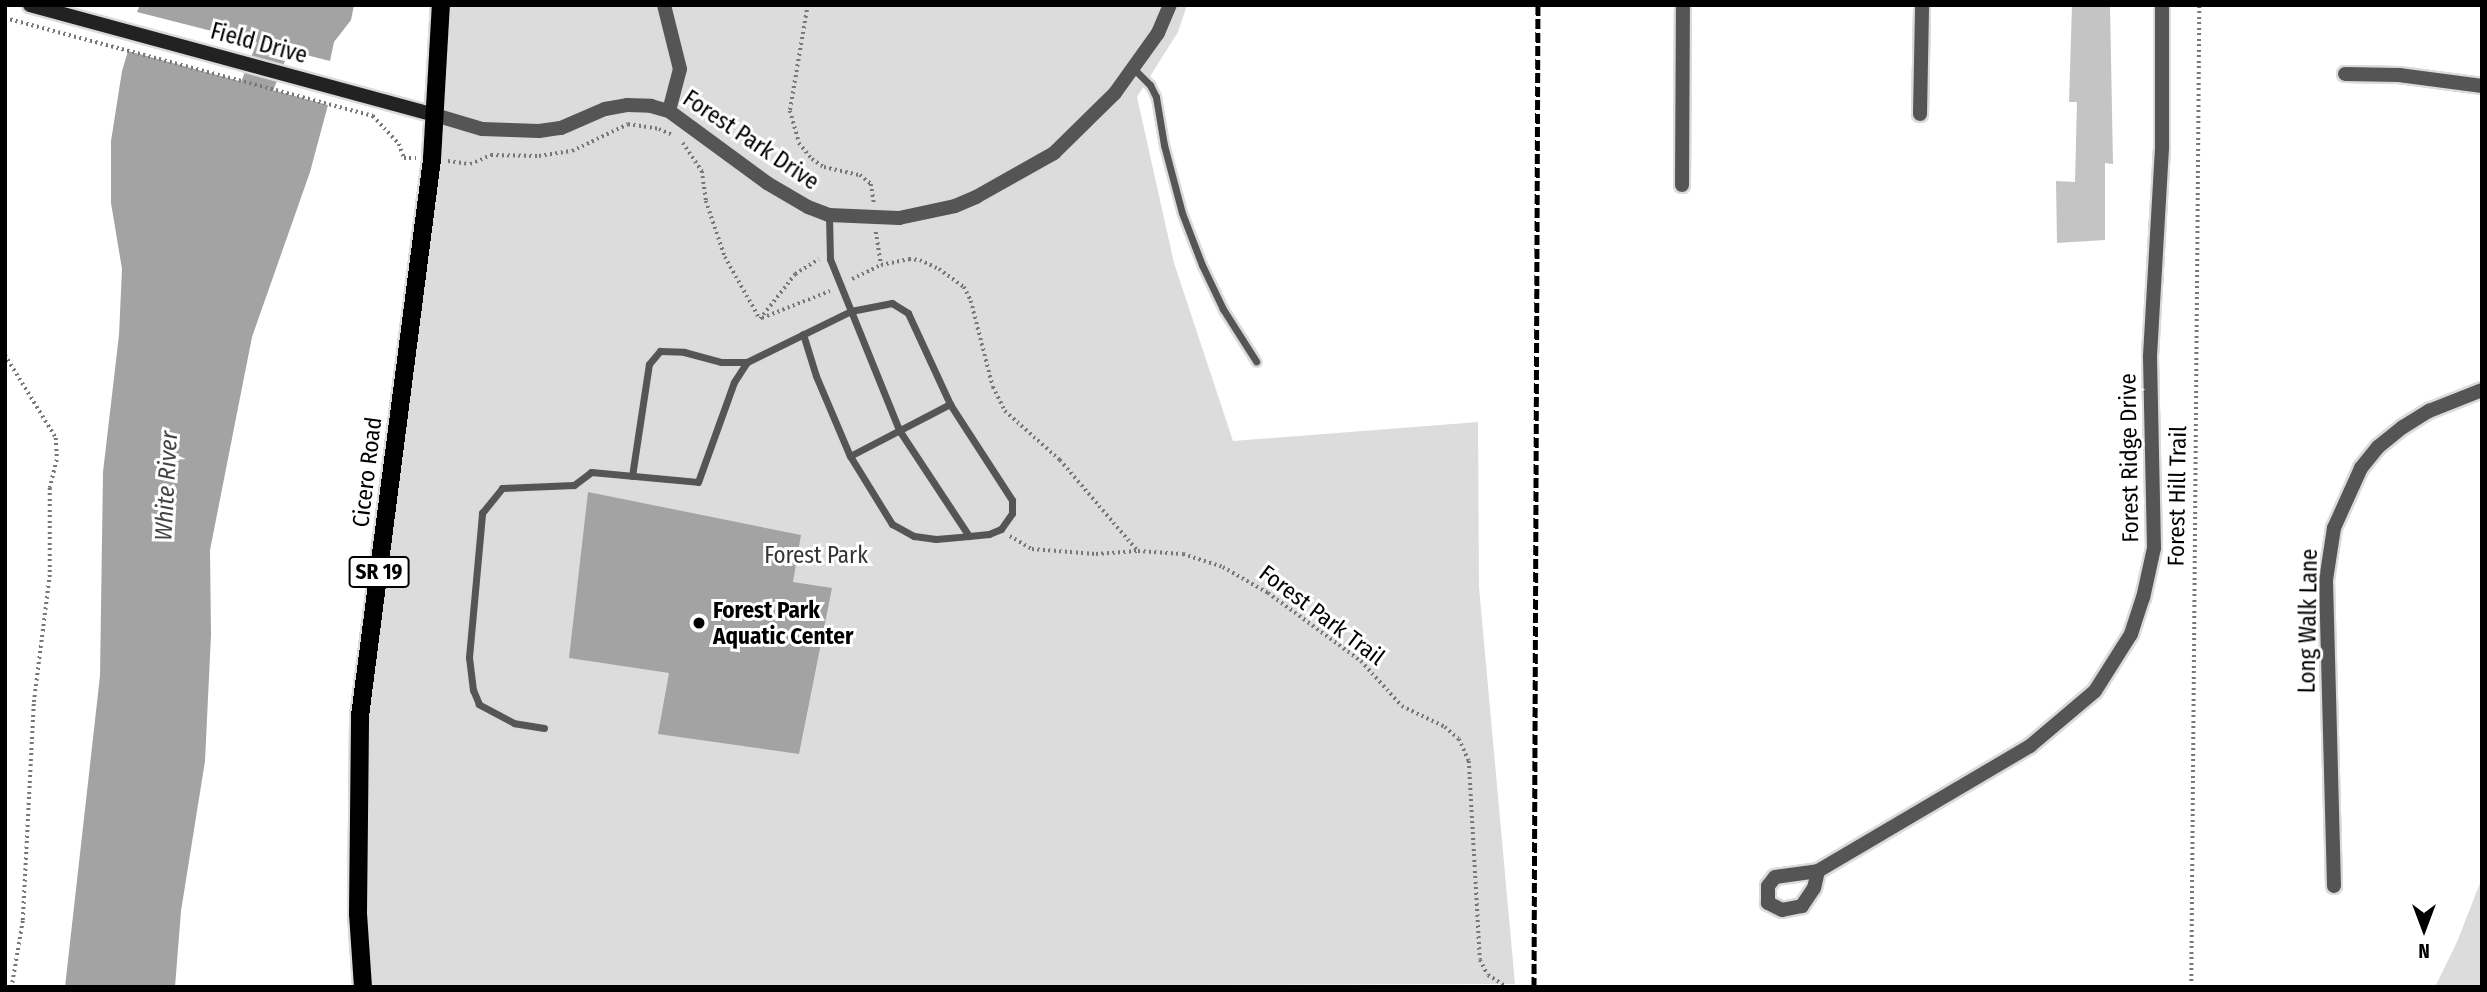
<!DOCTYPE html>
<style>
body{margin:0}
#map{position:relative;width:2487px;height:992px;overflow:hidden;background:#fff;font-family:"Fira Sans Condensed",sans-serif}
div>[style]{position:absolute}
.green>*{inset:0;background:#dcdcdc}
.water>*{inset:0;background:#a3a3a3}
.river>*{height:33px;margin:-16.5px;padding:0 16.5px;transform-origin:16.5px;border-radius:16.5px;background:#a3a3a3}
.building>*{inset:0;background:#c4c4c4}
.path>*{height:3.5px;margin-top:-1.75px;transform-origin:0;background:repeating-linear-gradient(90deg,#777 0 2px,transparent 0 5.5px)}
.roads{filter:drop-shadow(2px 0 #dbdbdb) drop-shadow(-2px 0 #dbdbdb) drop-shadow(0 2px #dbdbdb) drop-shadow(0 -2px #dbdbdb)}
.lane>*{height:7px;margin:-3.5px;padding:0 3.5px;transform-origin:3.5px;border-radius:3.5px;background:#555}
.street>*{height:14px;margin:-7px;padding:0 7px;transform-origin:7px;border-radius:7px;background:#555}
.secondary>*{height:14px;margin:-7px;padding:0 7px;transform-origin:7px;border-radius:7px;background:#222}
.primary>*{height:18px;margin:-9px;padding:0 9px;transform-origin:9px;border-radius:9px;background:#000}
.rail>*{height:5px;margin-top:-2.5px;transform-origin:0;background:repeating-linear-gradient(90deg,#000 0 10px,transparent 0 13.5px)}
.dots>*{width:19px;height:19px;translate:-50% -50%;box-sizing:border-box;border:4px solid #fff;border-radius:50%}
span{translate:-50% -50%;white-space:nowrap;text-align:center;line-height:1.15;-webkit-text-stroke:6px #fff;paint-order:stroke}
.shield-label span{padding:2px 5px;background:#fff;border:2px solid;border-radius:5px;-webkit-text-stroke-width:0}
.shield-label{font-size:21px;color:#000;font-weight:700}
.street-label{font-size:23px;color:#000}
.park-label{font-size:23px;color:#333}
.poi-label{font-size:23px;color:#000;font-weight:700}
.left{translate:0 -50%;text-align:left}
.water-label{font-size:24px;color:#444;font-style:italic}
.frame{position:absolute;inset:0;border:7px solid #000;pointer-events:none}
.north{position:absolute;left:2389px;top:894px;width:70px;height:70px;-webkit-text-stroke:5px #fff;paint-order:stroke;rotate:180deg;font-size:19px;font-weight:700;line-height:28px;text-align:center;color:#000}
.north::after{content:'';display:block;margin:auto;width:24px;height:32px;background:#000;clip-path:polygon(50% 0,100% 100%,50% 72%,0 100%)}
</style>
<div id="map">
<div class="green">
<div style="clip-path:polygon(431px 5px,1187px 5px,1178px 32px,1137px 97px,1174px 263px,1233px 441px,1478px 422px,1479px 587px,1515px 984px,364px 987px,360px 716px,435px 113px)"></div>
<div style="clip-path:polygon(2482px 878px,2482px 987px,2435px 987px,2457px 942px)"></div>
</div>
<div class="water">
<div style="clip-path:polygon(140px 5px,354px 5px,351px 20px,334px 42px,330px 61px,137px 12px)"></div>
<div style="clip-path:polygon(128px 51px,328px 105px,310px 172px,252px 337px,210px 550px,211px 635px,205px 761px,181px 911px,175px 987px,65px 987px,100px 676px,103px 472px,119px 335px,122px 269px,111px 203px,111px 141px,122px 71px)"></div>
<div style="clip-path:polygon(588px 492px,801px 535px,793px 582px,832px 588px,799px 754px,658px 734px,669px 673px,569px 658px)"></div>
</div>
<div class="river">
<div style="left:240px;top:127px;width:131px;rotate:-68.1deg"></div>
</div>
<div class="building">
<div style="clip-path:polygon(2072px 5px,2110px 5px,2113px 164px,2105px 163px,2105px 240px,2057px 243px,2056px 181px,2075px 182px,2077px 102px,2069px 102px)"></div>
</div>
<div class="path">
<div style="left:808px;top:5px;width:108px;rotate:99.6deg"></div>
<div style="left:790px;top:111px;width:33px;rotate:74deg"></div>
<div style="left:799px;top:143px;width:21px;rotate:51deg"></div>
<div style="left:812px;top:159px;width:14px;rotate:34deg"></div>
<div style="left:824px;top:167px;width:37px;rotate:13deg"></div>
<div style="left:860px;top:175px;width:14px;rotate:39deg"></div>
<div style="left:871px;top:184px;width:20px;rotate:81deg"></div>
<div style="left:5px;top:18px;width:381px;rotate:14.9deg"></div>
<div style="left:373px;top:116px;width:38px;rotate:47deg"></div>
<div style="left:399px;top:144px;width:15px;rotate:70deg"></div>
<div style="left:404px;top:158px;width:12px"></div>
<div style="left:683px;top:143px;width:34px;rotate:56deg"></div>
<div style="left:702px;top:171px;width:30px;rotate:82deg"></div>
<div style="left:706px;top:201px;width:59px;rotate:71.3deg"></div>
<div style="left:725px;top:257px;width:71px;rotate:60.6deg"></div>
<div style="left:760px;top:319px;width:57px;rotate:-52.1deg"></div>
<div style="left:795px;top:274px;width:28px;rotate:-32deg"></div>
<div style="left:448px;top:161px;width:22px;rotate:8deg"></div>
<div style="left:470px;top:164px;width:23px;rotate:-23deg"></div>
<div style="left:491px;top:155px;width:48px;rotate:1.2deg"></div>
<div style="left:539px;top:156px;width:33px;rotate:-9deg"></div>
<div style="left:572px;top:151px;width:62px;rotate:-25.7deg"></div>
<div style="left:628px;top:124px;width:31px;rotate:9deg"></div>
<div style="left:659px;top:129px;width:13px;rotate:23deg"></div>
<div style="left:876px;top:232px;width:33px;rotate:81deg"></div>
<div style="left:852px;top:279px;width:32px;rotate:-26deg"></div>
<div style="left:881px;top:265px;width:29px;rotate:-12deg"></div>
<div style="left:909px;top:259px;width:11px;rotate:5deg"></div>
<div style="left:920px;top:260px;width:21px;rotate:25deg"></div>
<div style="left:939px;top:269px;width:31px;rotate:36deg"></div>
<div style="left:964px;top:287px;width:16px;rotate:63deg"></div>
<div style="left:971px;top:301px;width:89px;rotate:75.7deg"></div>
<div style="left:993px;top:387px;width:27px;rotate:63deg"></div>
<div style="left:1005px;top:411px;width:74px;rotate:41.7deg"></div>
<div style="left:1060px;top:460px;width:118px;rotate:49.5deg"></div>
<div style="left:762px;top:318px;width:73px;rotate:-21.7deg"></div>
<div style="left:5px;top:355px;width:97px;rotate:58.4deg"></div>
<div style="left:56px;top:438px;width:22px;rotate:87deg"></div>
<div style="left:57px;top:460px;width:29px;rotate:104deg"></div>
<div style="left:50px;top:488px;width:87px;rotate:90deg"></div>
<div style="left:50px;top:575px;width:130px;rotate:97.1deg"></div>
<div style="left:34px;top:704px;width:217px;rotate:92.9deg"></div>
<div style="left:23px;top:921px;width:67px;rotate:99.5deg"></div>
<div style="left:1010px;top:536px;width:26px;rotate:31deg"></div>
<div style="left:1032px;top:549px;width:64px;rotate:4.5deg"></div>
<div style="left:1096px;top:554px;width:42px;rotate:-4.1deg"></div>
<div style="left:1138px;top:551px;width:45px;rotate:3.8deg"></div>
<div style="left:1183px;top:554px;width:42px;rotate:18deg"></div>
<div style="left:1223px;top:567px;width:52px;rotate:30deg"></div>
<div style="left:1268px;top:593px;width:115px;rotate:36.2deg"></div>
<div style="left:1361px;top:661px;width:61px;rotate:47.7deg"></div>
<div style="left:1402px;top:706px;width:48px;rotate:26deg"></div>
<div style="left:1445px;top:727px;width:18px;rotate:41deg"></div>
<div style="left:1459px;top:739px;width:24px;rotate:66deg"></div>
<div style="left:1469px;top:761px;width:199px;rotate:86.8deg"></div>
<div style="left:1480px;top:960px;width:17px;rotate:62deg"></div>
<div style="left:1488px;top:975px;width:22px;rotate:32deg"></div>
<div style="left:2191px;top:987px;width:982px;rotate:-89.53deg"></div>
</div>
<div class="roads">
<div class="lane">
<div style="left:1134px;top:69px;width:23px;rotate:45deg"></div>
<div style="left:1150px;top:85px;width:13px;rotate:63deg"></div>
<div style="left:1156px;top:97px;width:49px;rotate:80.5deg"></div>
<div style="left:1164px;top:145px;width:70px;rotate:75.2deg"></div>
<div style="left:1182px;top:213px;width:56px;rotate:69deg"></div>
<div style="left:1202px;top:265px;width:49px;rotate:64.5deg"></div>
<div style="left:1223px;top:309px;width:62px;rotate:57.6deg"></div>
<div style="left:803px;top:334px;width:44px;rotate:72.8deg"></div>
<div style="left:816px;top:376px;width:87px;rotate:67deg"></div>
<div style="left:850px;top:456px;width:80px;rotate:58.3deg"></div>
<div style="left:892px;top:524px;width:25px;rotate:29deg"></div>
<div style="left:914px;top:536px;width:22px;rotate:8deg"></div>
<div style="left:936px;top:539px;width:33px;rotate:-5deg"></div>
<div style="left:969px;top:536px;width:20px;rotate:-6deg"></div>
<div style="left:989px;top:534px;width:13px;rotate:-23deg"></div>
<div style="left:1001px;top:529px;width:19px;rotate:-55deg"></div>
<div style="left:1012px;top:513px;width:13px;rotate:-90deg"></div>
<div style="left:1012px;top:500px;width:114px;rotate:-122.9deg"></div>
<div style="left:950px;top:404px;width:100px;rotate:-114.8deg"></div>
<div style="left:908px;top:313px;width:19px;rotate:-148deg"></div>
<div style="left:892px;top:303px;width:42px;rotate:169deg"></div>
<div style="left:851px;top:311px;width:128px;rotate:68deg"></div>
<div style="left:899px;top:430px;width:127px;rotate:56.6deg"></div>
<div style="left:850px;top:456px;width:113px;rotate:-27.5deg"></div>
<div style="left:632px;top:476px;width:113px;rotate:-81.4deg"></div>
<div style="left:649px;top:364px;width:17px;rotate:-50deg"></div>
<div style="left:660px;top:351px;width:24px;rotate:2deg"></div>
<div style="left:684px;top:352px;width:38px;rotate:15deg"></div>
<div style="left:721px;top:362px;width:26px"></div>
<div style="left:544px;top:728px;width:30px;rotate:-171deg"></div>
<div style="left:514px;top:723px;width:40px;rotate:-152deg"></div>
<div style="left:479px;top:704px;width:15px;rotate:-113deg"></div>
<div style="left:473px;top:690px;width:33px;rotate:-97deg"></div>
<div style="left:469px;top:657px;width:145px;rotate:-84.8deg"></div>
<div style="left:482px;top:513px;width:32px;rotate:-51deg"></div>
<div style="left:502px;top:488px;width:72px;rotate:-2.4deg"></div>
<div style="left:574px;top:485px;width:21px;rotate:-37deg"></div>
<div style="left:591px;top:472px;width:107px;rotate:5.3deg"></div>
<div style="left:698px;top:482px;width:106px;rotate:-70.2deg"></div>
<div style="left:734px;top:382px;width:24px;rotate:-57deg"></div>
<div style="left:747px;top:362px;width:116px;rotate:-26.1deg"></div>
<div style="left:851px;top:311px;width:56px;rotate:-112deg"></div>
<div style="left:830px;top:259px;width:44px;rotate:-91.3deg"></div>
</div>
<div class="street">
<div style="left:664px;top:5px;width:66px;rotate:76deg"></div>
<div style="left:680px;top:69px;width:43px;rotate:104.7deg"></div>
<div style="left:2345px;top:74px;width:54px;rotate:1.1deg"></div>
<div style="left:2399px;top:75px;width:84px;rotate:7.5deg"></div>
<div style="left:1920px;top:114px;width:109px;rotate:-88.9deg"></div>
<div style="left:435px;top:115px;width:49px;rotate:16.6deg"></div>
<div style="left:482px;top:129px;width:57px;rotate:2deg"></div>
<div style="left:539px;top:131px;width:22px;rotate:-8deg"></div>
<div style="left:561px;top:128px;width:48px;rotate:-23.4deg"></div>
<div style="left:605px;top:109px;width:22px;rotate:-10deg"></div>
<div style="left:627px;top:105px;width:24px;rotate:2deg"></div>
<div style="left:651px;top:106px;width:19px;rotate:16deg"></div>
<div style="left:669px;top:111px;width:122px;rotate:36.3deg"></div>
<div style="left:767px;top:183px;width:48px;rotate:30.3deg"></div>
<div style="left:808px;top:207px;width:22px;rotate:21deg"></div>
<div style="left:829px;top:215px;width:70px;rotate:2.5deg"></div>
<div style="left:899px;top:218px;width:57px;rotate:-12.1deg"></div>
<div style="left:955px;top:206px;width:23px;rotate:-23deg"></div>
<div style="left:976px;top:197px;width:90px;rotate:-29.4deg"></div>
<div style="left:1054px;top:153px;width:86px;rotate:-44.5deg"></div>
<div style="left:1115px;top:93px;width:74px;rotate:-54.4deg"></div>
<div style="left:1158px;top:33px;width:30px;rotate:-67deg"></div>
<div style="left:1682px;top:185px;width:180px;rotate:-89.7deg"></div>
<div style="left:1818px;top:871px;width:17px;rotate:103deg"></div>
<div style="left:1814px;top:888px;width:22px;rotate:124deg"></div>
<div style="left:1802px;top:906px;width:20px;rotate:169deg"></div>
<div style="left:1782px;top:910px;width:16px;rotate:-153deg"></div>
<div style="left:1768px;top:903px;width:17px;rotate:-90deg"></div>
<div style="left:1768px;top:886px;width:11px;rotate:-52deg"></div>
<div style="left:1775px;top:877px;width:43px;rotate:-7.9deg"></div>
<div style="left:1818px;top:871px;width:246px;rotate:-30.5deg"></div>
<div style="left:2030px;top:746px;width:85px;rotate:-40.2deg"></div>
<div style="left:2095px;top:691px;width:67px;rotate:-57.7deg"></div>
<div style="left:2131px;top:634px;width:38px;rotate:-72deg"></div>
<div style="left:2143px;top:598px;width:51px;rotate:-77.6deg"></div>
<div style="left:2154px;top:548px;width:192px;rotate:-91.2deg"></div>
<div style="left:2150px;top:356px;width:208px;rotate:-86.7deg"></div>
<div style="left:2162px;top:148px;width:143px;rotate:-90deg"></div>
<div style="left:2334px;top:886px;width:306px;rotate:-91.5deg"></div>
<div style="left:2326px;top:580px;width:53px;rotate:-81.3deg"></div>
<div style="left:2334px;top:528px;width:66px;rotate:-65.8deg"></div>
<div style="left:2361px;top:468px;width:27px;rotate:-51deg"></div>
<div style="left:2378px;top:447px;width:32px;rotate:-39deg"></div>
<div style="left:2403px;top:427px;width:31px;rotate:-32deg"></div>
<div style="left:2429px;top:411px;width:57px;rotate:-21.6deg"></div>
</div>
<div class="secondary">
<div style="left:30px;top:5px;width:420px;rotate:15.2deg"></div>
</div>
<div class="primary">
<div style="left:363px;top:987px;width:74px;rotate:-93.9deg"></div>
<div style="left:358px;top:913px;width:197px;rotate:-89.4deg"></div>
<div style="left:360px;top:716px;width:562px;rotate:-82.63deg"></div>
<div style="left:432px;top:159px;width:154px;rotate:-86.7deg"></div>
</div>
</div>
<div class="rail">
<div style="left:1534px;top:987px;width:982px;rotate:-89.77deg"></div>
</div>
<div class="dots">
<div style="left:699px;top:623px;background:#000"></div>
</div>
<div class="shield-label">
<span style="left:379px;top:572px">SR 19</span>
</div>
<div class="street-label">
<span style="left:259px;top:43px;rotate:15deg">Field Drive</span>
<span style="left:751px;top:140px;rotate:34deg">Forest Park Drive</span>
<span style="left:2129px;top:458px;rotate:-91deg">Forest Ridge Drive</span>
<span style="left:367px;top:472px;rotate:-83deg">Cicero Road</span>
<span style="left:2177px;top:496px;rotate:-89deg">Forest Hill Trail</span>
<span style="left:1322px;top:615px;rotate:37deg">Forest Park Trail</span>
<span style="left:2308px;top:621px;rotate:-89deg">Long Walk Lane</span>
</div>
<div class="park-label">
<span style="left:816px;top:555px">Forest Park</span>
</div>
<div class="poi-label">
<span class="left" style="left:713px;top:623px">Forest Park<br>Aquatic Center</span>
</div>
<div class="water-label">
<span style="left:167px;top:486px;rotate:-87deg">White River</span>
</div>
<div class="frame"></div>
<div class="north">N</div>
</div>
